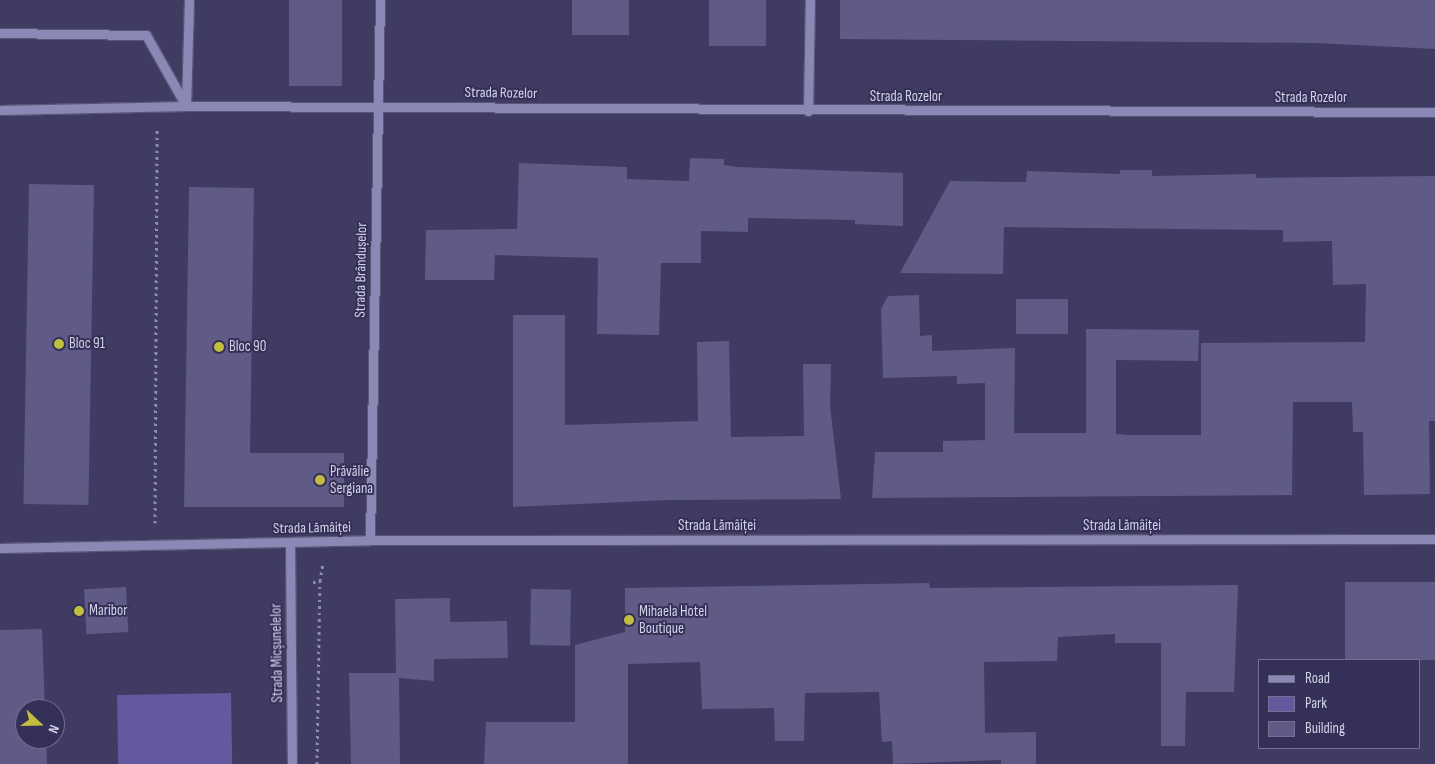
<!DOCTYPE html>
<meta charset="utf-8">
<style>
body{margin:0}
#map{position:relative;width:1435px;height:764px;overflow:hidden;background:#3f3b63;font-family:"Sofia Sans Condensed",sans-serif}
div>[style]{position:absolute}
.green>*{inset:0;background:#62599f;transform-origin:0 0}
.building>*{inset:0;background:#5f5b86;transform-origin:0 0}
.path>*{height:3px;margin-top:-1.5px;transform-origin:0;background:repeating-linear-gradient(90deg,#8f8dac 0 2.5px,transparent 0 6.5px)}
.roads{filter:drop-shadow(1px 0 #5a5677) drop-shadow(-1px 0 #5a5677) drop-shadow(0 1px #5a5677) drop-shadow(0 -1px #5a5677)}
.minor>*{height:9px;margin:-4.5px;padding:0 4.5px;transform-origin:4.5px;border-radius:4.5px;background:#8c88b6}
.dots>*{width:14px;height:14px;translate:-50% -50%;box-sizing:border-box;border:2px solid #353057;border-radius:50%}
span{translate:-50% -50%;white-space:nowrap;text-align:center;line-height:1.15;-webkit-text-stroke:4px #353057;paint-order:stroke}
.street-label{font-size:15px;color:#d2d1e9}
.poi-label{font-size:15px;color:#d2d1e9}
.left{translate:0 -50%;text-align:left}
.legend{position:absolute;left:1258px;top:659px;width:162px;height:90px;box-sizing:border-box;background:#353057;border:1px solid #747091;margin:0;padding:6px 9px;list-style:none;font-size:15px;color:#d2d1e9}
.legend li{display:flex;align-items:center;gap:10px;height:25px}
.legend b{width:25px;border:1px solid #747091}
.north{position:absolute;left:15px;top:699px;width:50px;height:50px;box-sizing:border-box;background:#353057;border:1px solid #747091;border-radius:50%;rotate:111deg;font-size:14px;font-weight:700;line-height:20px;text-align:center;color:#d2d1e9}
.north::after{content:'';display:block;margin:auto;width:18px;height:22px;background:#c1be40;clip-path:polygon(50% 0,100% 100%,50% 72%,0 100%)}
</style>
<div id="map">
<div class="green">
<div style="left:231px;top:693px;width:71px;height:114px;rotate:89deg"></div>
</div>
<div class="building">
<div style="left:289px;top:0;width:53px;height:86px"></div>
<div style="left:572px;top:0;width:57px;height:35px"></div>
<div style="left:709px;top:0;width:57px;height:46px"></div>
<div style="clip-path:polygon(840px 0,1435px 0,1435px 49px,1316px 43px,840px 39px)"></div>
<div style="clip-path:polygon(690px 158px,724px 159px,724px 165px,737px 167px,903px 173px,903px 226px,855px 224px,855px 220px,748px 218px,748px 232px,701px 231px,701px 263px,661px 263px,659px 335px,597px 334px,598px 258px,495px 255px,494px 280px,425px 280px,426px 230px,517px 229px,519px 163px,627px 167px,627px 179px,689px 181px)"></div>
<div style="clip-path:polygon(1120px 170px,1152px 170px,1152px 176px,1256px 174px,1256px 178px,1435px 176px,1435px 421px,1429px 421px,1430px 494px,1364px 495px,1363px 432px,1353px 432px,1352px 402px,1293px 402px,1292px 495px,872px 498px,875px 452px,943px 452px,943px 441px,985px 440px,985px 383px,957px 384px,957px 376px,883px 378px,881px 309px,888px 296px,919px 295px,920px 336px,932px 335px,932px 351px,1015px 348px,1014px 433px,1086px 433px,1086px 329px,1199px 330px,1198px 361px,1116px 360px,1116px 434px,1127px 435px,1201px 435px,1201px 343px,1365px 342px,1366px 284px,1333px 285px,1332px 241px,1283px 242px,1283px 230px,1004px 227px,1003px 274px,900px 273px,950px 181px,1026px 182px,1027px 171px,1120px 174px)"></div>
<div style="left:29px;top:184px;width:65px;height:320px;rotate:1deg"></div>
<div style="clip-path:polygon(189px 187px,254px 188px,250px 453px,344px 453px,344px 507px,184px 507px)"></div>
<div style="left:1016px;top:299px;width:52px;height:35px"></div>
<div style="clip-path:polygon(513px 315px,565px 315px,565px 425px,698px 421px,697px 342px,729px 341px,731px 437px,804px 436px,803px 364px,831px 364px,830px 406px,841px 499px,667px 500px,513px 507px)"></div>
<div style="left:1435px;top:582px;width:78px;height:90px;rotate:90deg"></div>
<div style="clip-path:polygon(929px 583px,930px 588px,1238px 585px,1234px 692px,1186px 692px,1185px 746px,1161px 746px,1161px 643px,1115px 643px,1115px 634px,1058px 637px,1057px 661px,984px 662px,985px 733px,1036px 732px,1036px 764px,1001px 764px,1001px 760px,893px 764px,892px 741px,882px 742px,879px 692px,805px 693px,804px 741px,775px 741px,774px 708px,702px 709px,700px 662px,628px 664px,628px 764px,484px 764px,486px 722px,575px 722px,575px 645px,625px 632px,625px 588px)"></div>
<div style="left:126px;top:587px;width:45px;height:42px;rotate:87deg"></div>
<div style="left:531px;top:589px;width:40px;height:56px;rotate:1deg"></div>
<div style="clip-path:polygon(450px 598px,450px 622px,507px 621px,508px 658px,434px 659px,434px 681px,399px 678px,400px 764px,351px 764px,349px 673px,396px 673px,395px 599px)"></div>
<div style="clip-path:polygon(42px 629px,45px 709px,25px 709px,25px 739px,46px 739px,47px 764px,0 764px,0 630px)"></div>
</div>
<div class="path">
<div style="left:155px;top:523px;width:394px;rotate:-89.7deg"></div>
<div style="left:313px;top:582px;width:7px;rotate:-8deg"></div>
<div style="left:320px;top:581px;width:19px;rotate:-81deg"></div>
<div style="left:317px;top:764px;width:183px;rotate:-89.1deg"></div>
</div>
<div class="roads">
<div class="minor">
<div style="left:189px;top:0;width:106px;rotate:91.6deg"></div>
<div style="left:186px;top:106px;width:1249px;rotate:0.28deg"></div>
<div style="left:0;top:33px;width:146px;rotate:0.8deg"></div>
<div style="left:146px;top:35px;width:81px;rotate:60.6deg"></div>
<div style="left:186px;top:106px;width:186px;rotate:178.8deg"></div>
<div style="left:808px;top:111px;width:111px;rotate:-89deg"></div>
<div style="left:370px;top:540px;width:540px;rotate:-88.94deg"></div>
<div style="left:290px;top:542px;width:222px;rotate:89.5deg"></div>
<div style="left:0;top:548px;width:370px;rotate:-1.2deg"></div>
<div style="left:370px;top:540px;width:1065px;rotate:-0.05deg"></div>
</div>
</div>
<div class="dots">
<div style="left:59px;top:344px;background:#c1be40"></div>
<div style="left:219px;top:347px;background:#c1be40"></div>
<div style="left:320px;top:480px;background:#c1be40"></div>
<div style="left:79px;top:611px;background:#c1be40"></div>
<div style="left:629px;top:620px;background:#c1be40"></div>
</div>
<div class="street-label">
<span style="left:501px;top:93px;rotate:1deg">Strada Rozelor</span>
<span style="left:906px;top:97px">Strada Rozelor</span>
<span style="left:1311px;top:98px">Strada Rozelor</span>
<span style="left:361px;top:270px;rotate:-89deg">Strada Brândușelor</span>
<span style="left:717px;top:526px">Strada Lămâiței</span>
<span style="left:1122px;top:526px">Strada Lămâiței</span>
<span style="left:312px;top:528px;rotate:-1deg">Strada Lămâiței</span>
<span style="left:277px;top:653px;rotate:-91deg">Strada Micșunelelor</span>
</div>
<div class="poi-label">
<span class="left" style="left:69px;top:344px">Bloc 91</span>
<span class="left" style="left:229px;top:347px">Bloc 90</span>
<span class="left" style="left:330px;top:480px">Prăvălie<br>Sergiana</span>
<span class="left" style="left:89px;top:611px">Maribor</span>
<span class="left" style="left:639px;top:620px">Mihaela Hotel<br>Boutique</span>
</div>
<ul class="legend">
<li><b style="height:6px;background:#8c88b6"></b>Road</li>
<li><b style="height:14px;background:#62599f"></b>Park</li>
<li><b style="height:14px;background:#5f5b86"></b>Building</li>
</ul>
<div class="north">N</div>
</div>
